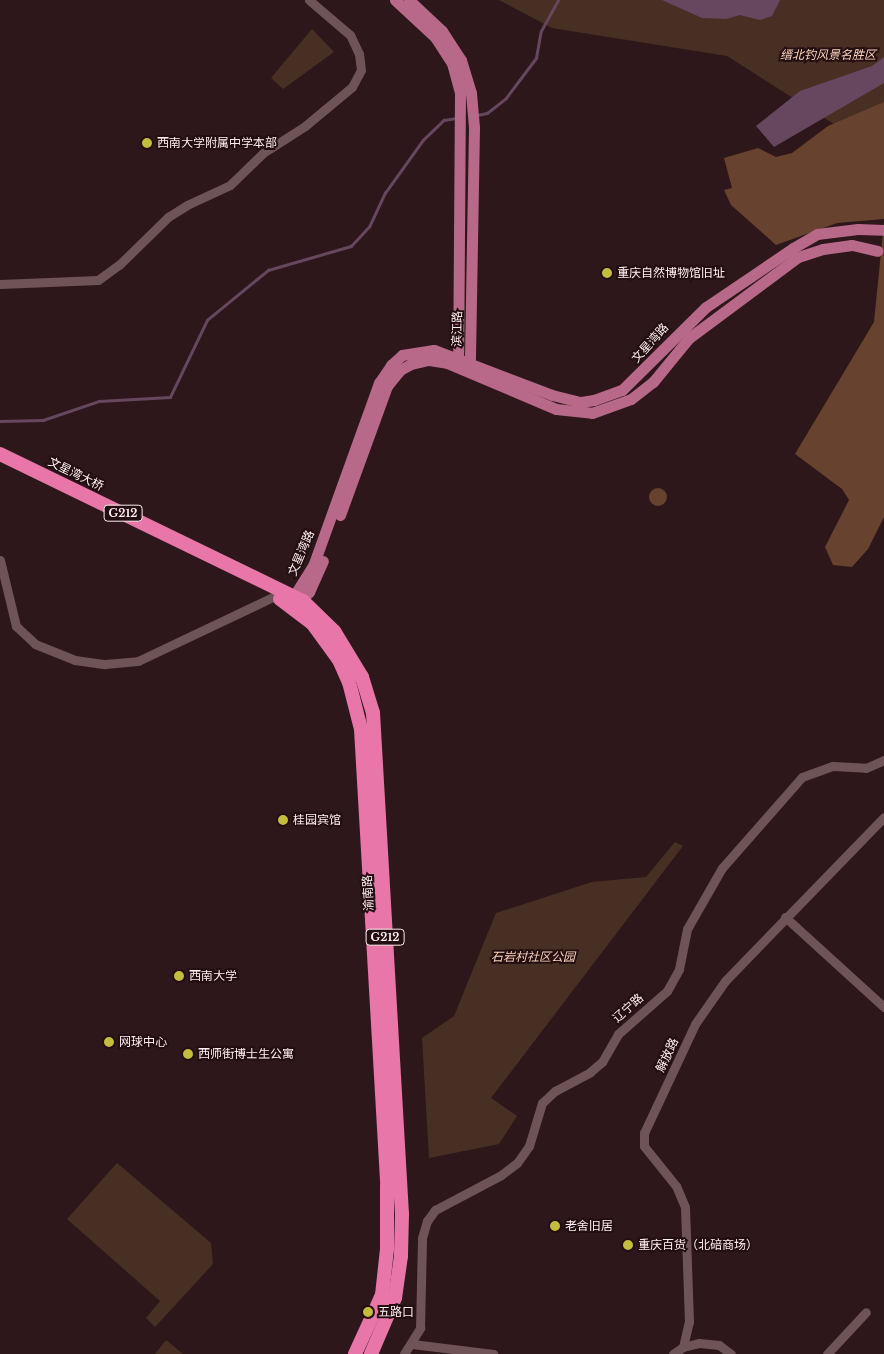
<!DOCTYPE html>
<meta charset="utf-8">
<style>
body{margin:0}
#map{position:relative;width:884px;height:1354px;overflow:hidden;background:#2d171a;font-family:"Libre Baskerville","Noto Sans SC",serif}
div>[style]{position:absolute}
.green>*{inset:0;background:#473023}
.forest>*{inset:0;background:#67422e}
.round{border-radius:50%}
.water>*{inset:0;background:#674660}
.stream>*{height:2.5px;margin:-1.25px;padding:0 1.25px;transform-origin:1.25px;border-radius:1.25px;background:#674660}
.minor>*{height:9px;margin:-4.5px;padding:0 4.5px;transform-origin:4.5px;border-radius:4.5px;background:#6f5457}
.major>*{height:11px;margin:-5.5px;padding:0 5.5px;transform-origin:5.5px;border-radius:5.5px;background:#b86888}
.highway>*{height:14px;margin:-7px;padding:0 7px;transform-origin:7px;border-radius:7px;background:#e876a9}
.dots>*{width:14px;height:14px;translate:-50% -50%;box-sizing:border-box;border:2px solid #230e11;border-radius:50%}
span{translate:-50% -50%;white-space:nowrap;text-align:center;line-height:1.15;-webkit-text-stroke:4px #230e11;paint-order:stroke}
.shield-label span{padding:1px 4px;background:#230e11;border:1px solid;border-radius:4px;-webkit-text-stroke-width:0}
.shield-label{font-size:11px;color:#ffeff0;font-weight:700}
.park-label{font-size:12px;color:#fbd3bd;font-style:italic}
.poi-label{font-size:12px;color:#ffeff0}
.left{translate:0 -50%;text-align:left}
.street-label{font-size:12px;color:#ffeff0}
</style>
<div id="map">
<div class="green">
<div style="clip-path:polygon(499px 0,884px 0,884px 156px,727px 56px,552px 28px)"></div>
<div style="clip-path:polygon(312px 29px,334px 52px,283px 89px,271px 78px)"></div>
<div style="clip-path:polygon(675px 842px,683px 846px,491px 1098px,517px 1116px,499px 1144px,429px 1158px,422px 1038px,454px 1016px,496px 913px,592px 882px,646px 877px)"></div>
<div style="clip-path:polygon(117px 1163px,211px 1243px,213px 1264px,155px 1327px,146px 1318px,160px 1301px,67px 1219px)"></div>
<div style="clip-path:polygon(166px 1340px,183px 1354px,155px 1354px)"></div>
</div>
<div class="forest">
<div style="clip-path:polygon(884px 102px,884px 219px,837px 223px,776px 245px,731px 205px,724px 190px,732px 188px,724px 158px,758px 148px,776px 157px,792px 153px,828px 126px)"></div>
<div style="clip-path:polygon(884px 222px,884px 517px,868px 549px,852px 567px,833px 565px,825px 547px,849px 500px,842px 489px,795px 454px,874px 322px)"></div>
<div class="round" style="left:649px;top:488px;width:18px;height:18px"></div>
</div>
<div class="water">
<div style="clip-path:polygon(662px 0,780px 0,772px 16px,760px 20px,740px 15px,726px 19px,702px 18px)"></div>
<div style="clip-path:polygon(884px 57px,884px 83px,774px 147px,756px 126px,800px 91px,872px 66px)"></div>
</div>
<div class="stream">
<div style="left:477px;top:115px;width:10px;rotate:-11deg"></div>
<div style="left:487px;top:113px;width:24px;rotate:-38deg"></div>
<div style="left:506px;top:98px;width:50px;rotate:-53.1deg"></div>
<div style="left:536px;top:58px;width:27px;rotate:-80deg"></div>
<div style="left:541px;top:31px;width:35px;rotate:-61deg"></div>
<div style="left:0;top:421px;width:43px;rotate:-1.3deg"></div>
<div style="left:43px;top:420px;width:59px;rotate:-18.7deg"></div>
<div style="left:99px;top:401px;width:71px;rotate:-3.2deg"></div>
<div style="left:170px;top:397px;width:85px;rotate:-64.3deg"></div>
<div style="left:207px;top:320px;width:79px;rotate:-39.3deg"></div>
<div style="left:268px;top:270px;width:86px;rotate:-16.1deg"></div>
<div style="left:351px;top:246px;width:26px;rotate:-47deg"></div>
<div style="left:369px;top:227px;width:38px;rotate:-65deg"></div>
<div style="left:385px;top:193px;width:65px;rotate:-54.4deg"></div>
<div style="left:423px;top:140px;width:29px;rotate:-44deg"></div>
<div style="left:444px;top:120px;width:13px;rotate:-9deg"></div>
</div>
<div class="minor">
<div style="left:0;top:284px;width:98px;rotate:-2.3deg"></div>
<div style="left:98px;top:280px;width:26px;rotate:-36deg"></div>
<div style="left:119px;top:265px;width:69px;rotate:-44.4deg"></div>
<div style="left:168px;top:217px;width:22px;rotate:-32deg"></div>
<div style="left:187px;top:205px;width:47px;rotate:-24.9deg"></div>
<div style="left:230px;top:185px;width:46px;rotate:-44.1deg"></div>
<div style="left:263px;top:153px;width:50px;rotate:-32.7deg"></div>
<div style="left:305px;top:126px;width:61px;rotate:-39.7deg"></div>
<div style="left:352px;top:87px;width:19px;rotate:-62deg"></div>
<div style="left:361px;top:70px;width:16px;rotate:-97deg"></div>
<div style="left:359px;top:54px;width:21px;rotate:-115deg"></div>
<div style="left:350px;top:35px;width:54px;rotate:-139.5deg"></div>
<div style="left:0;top:560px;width:68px;rotate:76.4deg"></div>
<div style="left:16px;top:626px;width:26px;rotate:43deg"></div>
<div style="left:35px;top:644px;width:43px;rotate:21.8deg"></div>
<div style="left:75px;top:660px;width:30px;rotate:8deg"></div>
<div style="left:105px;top:664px;width:33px;rotate:-5deg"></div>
<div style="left:138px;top:661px;width:152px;rotate:-25.4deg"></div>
<div style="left:785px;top:917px;width:134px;rotate:42.3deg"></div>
<div style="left:412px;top:1344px;width:82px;rotate:7deg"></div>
<div style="left:683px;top:1347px;width:16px;rotate:-14deg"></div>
<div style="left:699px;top:1343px;width:20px;rotate:6deg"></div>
<div style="left:719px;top:1345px;width:15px;rotate:37deg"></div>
<div style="left:404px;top:1354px;width:31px;rotate:-58deg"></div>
<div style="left:420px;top:1328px;width:90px;rotate:-88.7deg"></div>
<div style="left:422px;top:1238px;width:18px;rotate:-74deg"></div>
<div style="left:427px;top:1221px;width:14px;rotate:-54deg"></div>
<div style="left:435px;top:1210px;width:75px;rotate:-27.9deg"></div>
<div style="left:501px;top:1175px;width:20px;rotate:-37deg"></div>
<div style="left:517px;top:1163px;width:21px;rotate:-55deg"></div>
<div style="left:529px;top:1146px;width:45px;rotate:-73.2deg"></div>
<div style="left:542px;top:1103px;width:18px;rotate:-43deg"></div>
<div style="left:555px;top:1091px;width:40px;rotate:-28deg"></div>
<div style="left:590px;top:1072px;width:16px;rotate:-40deg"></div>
<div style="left:602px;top:1062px;width:32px;rotate:-60deg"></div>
<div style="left:618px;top:1034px;width:65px;rotate:-41.3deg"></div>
<div style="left:667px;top:991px;width:25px;rotate:-61deg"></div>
<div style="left:679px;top:969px;width:41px;rotate:-78.7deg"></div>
<div style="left:687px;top:929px;width:70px;rotate:-60.2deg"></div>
<div style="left:722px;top:868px;width:121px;rotate:-48.7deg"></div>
<div style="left:802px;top:777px;width:33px;rotate:-20deg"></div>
<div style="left:833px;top:766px;width:33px;rotate:3deg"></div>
<div style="left:866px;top:768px;width:20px;rotate:-24deg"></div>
<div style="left:673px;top:1354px;width:12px;rotate:-35deg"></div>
<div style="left:683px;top:1347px;width:26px;rotate:-77deg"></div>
<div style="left:689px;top:1322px;width:115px;rotate:-92deg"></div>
<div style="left:685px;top:1207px;width:23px;rotate:-113deg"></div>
<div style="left:676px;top:1186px;width:51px;rotate:-128.7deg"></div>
<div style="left:644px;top:1146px;width:13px;rotate:-90deg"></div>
<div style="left:644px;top:1133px;width:120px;rotate:-64.9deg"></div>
<div style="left:695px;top:1024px;width:52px;rotate:-55.1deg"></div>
<div style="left:725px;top:981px;width:228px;rotate:-45.9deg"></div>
<div style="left:827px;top:1354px;width:57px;rotate:-47.1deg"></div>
</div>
<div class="major">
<div style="left:395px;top:0;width:54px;rotate:42.8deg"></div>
<div style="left:435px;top:37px;width:31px;rotate:57deg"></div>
<div style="left:452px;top:63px;width:31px;rotate:75deg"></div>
<div style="left:460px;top:93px;width:268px;rotate:90.4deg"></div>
<div style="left:409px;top:0;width:45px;rotate:43.2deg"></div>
<div style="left:442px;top:31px;width:35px;rotate:57deg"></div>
<div style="left:461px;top:60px;width:34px;rotate:73deg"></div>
<div style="left:471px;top:93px;width:35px;rotate:85deg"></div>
<div style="left:474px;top:128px;width:234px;rotate:91deg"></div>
<div style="left:470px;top:362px;width:6px;rotate:129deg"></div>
<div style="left:340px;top:515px;width:137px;rotate:-70deg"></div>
<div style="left:387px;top:386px;width:21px;rotate:-51deg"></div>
<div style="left:400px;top:370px;width:13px;rotate:-29deg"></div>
<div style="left:411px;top:364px;width:18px;rotate:-13deg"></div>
<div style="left:429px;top:360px;width:18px;rotate:9deg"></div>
<div style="left:447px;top:363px;width:118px;rotate:22.9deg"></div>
<div style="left:556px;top:409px;width:36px;rotate:6deg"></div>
<div style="left:592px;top:413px;width:41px;rotate:-19.7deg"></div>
<div style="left:631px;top:399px;width:28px;rotate:-38deg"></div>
<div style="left:653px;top:382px;width:57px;rotate:-50.7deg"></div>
<div style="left:689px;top:338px;width:136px;rotate:-36.6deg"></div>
<div style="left:798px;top:257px;width:26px;rotate:-18deg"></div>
<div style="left:823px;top:249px;width:29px;rotate:-8deg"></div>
<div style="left:852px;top:245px;width:26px;rotate:13deg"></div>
<div style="left:294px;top:603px;width:7px;rotate:-90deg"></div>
<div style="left:294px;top:596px;width:36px;rotate:-58deg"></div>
<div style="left:313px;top:566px;width:195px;rotate:-70.2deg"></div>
<div style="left:379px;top:383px;width:22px;rotate:-56deg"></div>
<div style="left:391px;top:365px;width:15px;rotate:-42deg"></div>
<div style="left:402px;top:355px;width:32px;rotate:-9deg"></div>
<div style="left:434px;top:350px;width:126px;rotate:20.9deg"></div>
<div style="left:552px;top:395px;width:30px;rotate:14deg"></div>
<div style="left:581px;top:402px;width:13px;rotate:-9deg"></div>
<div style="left:594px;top:400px;width:30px;rotate:-20deg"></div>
<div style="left:622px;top:390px;width:118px;rotate:-44.7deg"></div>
<div style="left:706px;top:307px;width:105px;rotate:-34.1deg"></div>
<div style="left:793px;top:248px;width:28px;rotate:-30deg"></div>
<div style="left:817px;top:234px;width:41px;rotate:-7deg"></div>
<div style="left:858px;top:229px;width:25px;rotate:2deg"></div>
<div style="left:295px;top:606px;width:20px;rotate:-45deg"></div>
<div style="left:309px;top:592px;width:34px;rotate:-66deg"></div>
</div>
<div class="highway">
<div style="left:0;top:454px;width:337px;rotate:25.9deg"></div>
<div style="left:303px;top:601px;width:43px;rotate:44.1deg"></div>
<div style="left:334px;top:631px;width:54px;rotate:58.7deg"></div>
<div style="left:362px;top:677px;width:38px;rotate:73deg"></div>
<div style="left:373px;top:713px;width:502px;rotate:86.69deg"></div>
<div style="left:402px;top:1214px;width:42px;rotate:91.4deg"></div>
<div style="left:401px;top:1256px;width:42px;rotate:98.1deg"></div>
<div style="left:395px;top:1298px;width:61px;rotate:113.2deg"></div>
<div style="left:280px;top:599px;width:40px;rotate:37deg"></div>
<div style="left:312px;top:623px;width:46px;rotate:53.9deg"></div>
<div style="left:339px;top:660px;width:24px;rotate:66deg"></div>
<div style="left:349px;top:682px;width:49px;rotate:75.7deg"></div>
<div style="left:361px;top:729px;width:458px;rotate:86.7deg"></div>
<div style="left:387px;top:1186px;width:63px;rotate:90deg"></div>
<div style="left:387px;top:1249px;width:46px;rotate:96.2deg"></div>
<div style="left:382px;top:1295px;width:65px;rotate:114.6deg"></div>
</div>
<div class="dots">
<div style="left:147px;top:143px;background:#c4bc3d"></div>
<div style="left:607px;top:273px;background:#c4bc3d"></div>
<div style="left:283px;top:820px;background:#c4bc3d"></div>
<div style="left:179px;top:976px;background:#c4bc3d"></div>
<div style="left:109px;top:1042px;background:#c4bc3d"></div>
<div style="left:188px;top:1054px;background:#c4bc3d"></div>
<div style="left:555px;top:1226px;background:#c4bc3d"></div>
<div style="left:628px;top:1245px;background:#c4bc3d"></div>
<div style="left:368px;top:1312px;background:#c4bc3d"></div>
</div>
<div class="shield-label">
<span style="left:123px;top:513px">G212</span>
<span style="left:385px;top:937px">G212</span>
</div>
<div class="park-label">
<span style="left:828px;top:55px">缙北钓风景名胜区</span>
<span style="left:533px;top:957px">石岩村社区公园</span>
</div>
<div class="poi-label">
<span class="left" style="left:157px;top:143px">西南大学附属中学本部</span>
<span class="left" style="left:617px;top:273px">重庆自然博物馆旧址</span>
<span class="left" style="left:293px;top:820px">桂园宾馆</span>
<span class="left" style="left:189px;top:976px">西南大学</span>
<span class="left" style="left:119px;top:1042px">网球中心</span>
<span class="left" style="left:198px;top:1054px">西师街博士生公寓</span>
<span class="left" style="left:565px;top:1226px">老舍旧居</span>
<span class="left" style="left:638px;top:1245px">重庆百货（北碚商场）</span>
<span class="left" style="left:378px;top:1312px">五路口</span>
</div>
<div class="street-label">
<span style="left:457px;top:329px;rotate:-89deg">滨江路</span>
<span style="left:650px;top:343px;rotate:-48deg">文星湾路</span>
<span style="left:76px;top:474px;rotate:26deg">文星湾大桥</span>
<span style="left:301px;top:553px;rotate:-67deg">文星湾路</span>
<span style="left:368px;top:893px;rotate:-93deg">渝南路</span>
<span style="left:628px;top:1008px;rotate:-42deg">辽宁路</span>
<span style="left:667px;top:1055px;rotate:-65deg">解放路</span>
</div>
</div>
